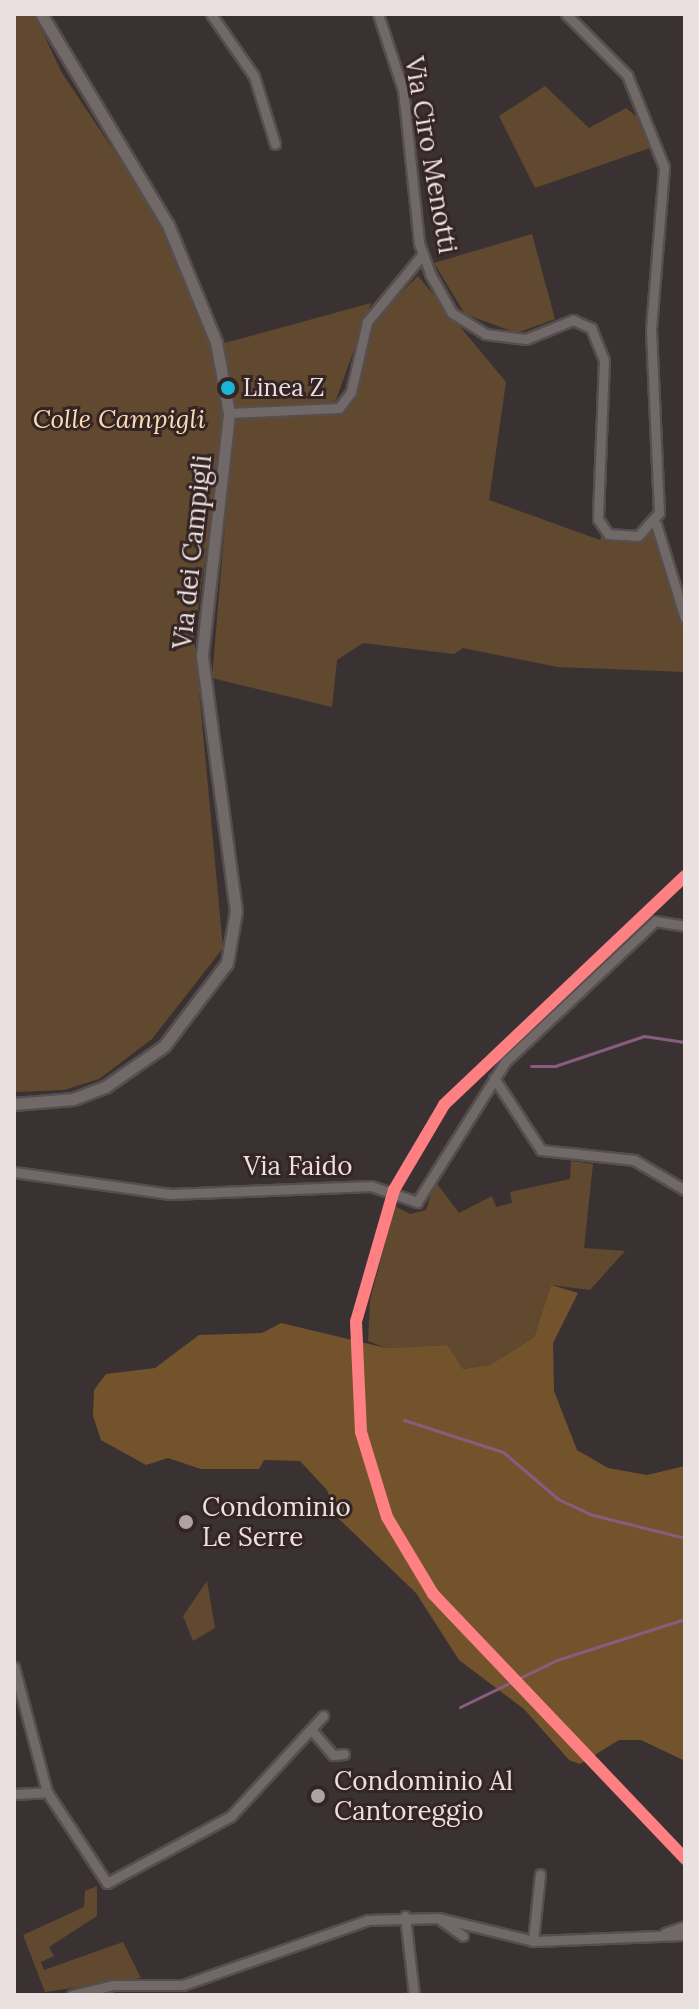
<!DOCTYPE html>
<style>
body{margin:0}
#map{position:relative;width:699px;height:2009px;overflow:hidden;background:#3a3232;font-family:Lora,serif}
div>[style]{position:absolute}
.green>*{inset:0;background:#60492f}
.forest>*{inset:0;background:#73532c}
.stream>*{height:3px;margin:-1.5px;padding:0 1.5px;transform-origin:1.5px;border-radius:1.5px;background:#875d7e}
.roads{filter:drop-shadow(2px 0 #564e4e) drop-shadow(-2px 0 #564e4e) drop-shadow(0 2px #564e4e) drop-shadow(0 -2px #564e4e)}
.minor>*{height:9px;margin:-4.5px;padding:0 4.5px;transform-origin:4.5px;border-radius:4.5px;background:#706968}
.tertiary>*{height:11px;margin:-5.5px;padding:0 5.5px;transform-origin:5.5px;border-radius:5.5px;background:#706968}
.rail-1>*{height:12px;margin:-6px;padding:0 6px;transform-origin:6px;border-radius:6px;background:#ff8083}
.dots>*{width:22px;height:22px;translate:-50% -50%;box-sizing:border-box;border:4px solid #342524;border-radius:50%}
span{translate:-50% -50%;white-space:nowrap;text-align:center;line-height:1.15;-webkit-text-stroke:6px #342524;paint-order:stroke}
.bus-label{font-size:24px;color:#eae0df}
.left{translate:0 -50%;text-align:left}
.street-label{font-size:26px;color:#eae0df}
.park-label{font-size:26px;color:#fedbb4;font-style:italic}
.poi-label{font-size:26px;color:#eae0df}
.frame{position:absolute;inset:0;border:16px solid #eae0df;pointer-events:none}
</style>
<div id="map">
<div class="green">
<div style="clip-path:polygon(14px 14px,34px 14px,62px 73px,164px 226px,213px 343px,226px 417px,194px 636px,223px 948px,152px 1039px,99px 1079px,64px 1090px,14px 1092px)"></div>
<div style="clip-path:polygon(545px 86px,589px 128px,626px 108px,642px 121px,653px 147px,535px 188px,499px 116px)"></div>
<div style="clip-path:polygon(532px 234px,555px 319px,517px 333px,465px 314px,434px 263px)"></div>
<div style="clip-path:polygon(418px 276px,506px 382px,489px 500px,600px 540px,603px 530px,646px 534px,656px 524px,685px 619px,685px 672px,558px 667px,463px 648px,454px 654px,363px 643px,337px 660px,332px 707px,212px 678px,234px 418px,343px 410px,355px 395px,375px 319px)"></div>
<div style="clip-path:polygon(371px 303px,334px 405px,233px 413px,221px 344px)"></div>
<div style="clip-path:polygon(571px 1161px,593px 1164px,584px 1248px,625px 1251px,590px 1290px,551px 1285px,534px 1337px,490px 1365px,463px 1369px,448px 1345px,386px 1348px,368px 1341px,370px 1300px,395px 1206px,410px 1214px,426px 1210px,435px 1181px,459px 1213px,492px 1196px,496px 1207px,512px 1203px,510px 1192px,570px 1179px)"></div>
<div style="clip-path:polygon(207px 1581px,215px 1628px,193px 1641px,183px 1616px)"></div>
<div style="clip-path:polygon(97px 1886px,97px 1916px,49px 1947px,54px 1956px,41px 1962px,44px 1970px,123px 1942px,141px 1978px,45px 1992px,23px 1935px,84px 1907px,85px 1891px)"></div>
</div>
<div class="forest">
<div style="clip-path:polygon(551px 1285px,578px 1293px,553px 1343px,554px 1391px,577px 1450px,608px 1468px,647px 1475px,685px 1466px,685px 1761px,641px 1740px,619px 1740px,580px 1764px,569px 1760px,524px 1709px,459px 1660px,416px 1593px,337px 1517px,327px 1490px,300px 1461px,264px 1460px,259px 1469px,201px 1469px,168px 1458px,146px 1465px,101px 1440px,93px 1416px,94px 1390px,106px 1374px,155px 1368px,199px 1335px,262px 1333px,281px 1323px,386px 1348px,448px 1345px,463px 1369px,490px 1365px,534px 1337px)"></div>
</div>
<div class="stream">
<div style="left:531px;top:1066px;width:24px"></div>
<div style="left:555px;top:1066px;width:94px;rotate:-18.6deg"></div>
<div style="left:644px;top:1036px;width:41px;rotate:8.3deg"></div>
<div style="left:404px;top:1420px;width:104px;rotate:17.9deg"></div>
<div style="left:503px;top:1452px;width:72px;rotate:40.5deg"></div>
<div style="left:558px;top:1499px;width:38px;rotate:25deg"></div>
<div style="left:593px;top:1515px;width:95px;rotate:14deg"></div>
<div style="left:460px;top:1707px;width:108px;rotate:-25.9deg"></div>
<div style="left:557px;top:1660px;width:134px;rotate:-17.8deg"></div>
</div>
<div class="roads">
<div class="minor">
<div style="left:211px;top:14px;width:75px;rotate:55.3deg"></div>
<div style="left:254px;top:76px;width:71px;rotate:72.8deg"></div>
<div style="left:378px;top:14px;width:80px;rotate:71.8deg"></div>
<div style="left:403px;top:90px;width:154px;rotate:84deg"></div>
<div style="left:419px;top:243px;width:33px;rotate:70deg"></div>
<div style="left:430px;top:274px;width:45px;rotate:60.6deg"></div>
<div style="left:452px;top:313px;width:39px;rotate:32deg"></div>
<div style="left:485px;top:334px;width:41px;rotate:7deg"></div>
<div style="left:526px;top:339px;width:51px;rotate:-22deg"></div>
<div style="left:573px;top:320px;width:20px;rotate:24deg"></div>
<div style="left:591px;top:328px;width:35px;rotate:68deg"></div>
<div style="left:604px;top:360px;width:159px;rotate:92.2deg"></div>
<div style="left:598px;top:519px;width:18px;rotate:56deg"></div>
<div style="left:608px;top:534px;width:30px;rotate:4deg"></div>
<div style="left:638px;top:536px;width:31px;rotate:-48deg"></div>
<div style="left:659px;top:513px;width:184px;rotate:-92.5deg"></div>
<div style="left:651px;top:329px;width:163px;rotate:-85.4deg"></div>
<div style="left:664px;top:167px;width:99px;rotate:-111.9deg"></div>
<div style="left:627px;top:75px;width:86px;rotate:-135deg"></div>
<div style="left:229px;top:413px;width:110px;rotate:-2.6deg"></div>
<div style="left:339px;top:408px;width:20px;rotate:-53deg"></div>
<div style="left:351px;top:392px;width:72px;rotate:-77.1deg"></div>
<div style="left:367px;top:322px;width:87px;rotate:-50.6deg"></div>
<div style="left:656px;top:524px;width:98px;rotate:72.9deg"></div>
<div style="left:494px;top:1078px;width:86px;rotate:56.9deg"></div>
<div style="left:541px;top:1150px;width:94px;rotate:6.1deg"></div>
<div style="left:634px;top:1160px;width:59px;rotate:30.5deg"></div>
<div style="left:14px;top:1172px;width:158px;rotate:8deg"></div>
<div style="left:170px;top:1194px;width:201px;rotate:-2.3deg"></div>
<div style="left:371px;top:1186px;width:49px;rotate:19.2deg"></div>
<div style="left:417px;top:1202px;width:165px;rotate:-57.8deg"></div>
<div style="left:505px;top:1062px;width:206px;rotate:-43.2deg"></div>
<div style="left:655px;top:921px;width:30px;rotate:9deg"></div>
<div style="left:14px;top:1667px;width:129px;rotate:75.2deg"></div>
<div style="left:314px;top:1733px;width:29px;rotate:49deg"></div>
<div style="left:333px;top:1755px;width:11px;rotate:-5deg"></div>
<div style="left:14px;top:1794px;width:33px;rotate:-3deg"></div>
<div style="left:47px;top:1792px;width:109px;rotate:56.6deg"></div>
<div style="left:107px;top:1883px;width:141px;rotate:-28.4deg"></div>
<div style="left:231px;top:1816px;width:136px;rotate:-47.4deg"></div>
<div style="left:405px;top:1916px;width:80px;rotate:83.5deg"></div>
<div style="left:441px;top:1920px;width:27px;rotate:36deg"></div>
<div style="left:665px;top:1933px;width:21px;rotate:-19deg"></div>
<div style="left:533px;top:1941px;width:67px;rotate:-84deg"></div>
<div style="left:72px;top:1995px;width:42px;rotate:-13.7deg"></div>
<div style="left:113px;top:1985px;width:70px"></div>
<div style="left:183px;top:1985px;width:196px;rotate:-19.4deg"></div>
<div style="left:368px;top:1920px;width:71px;rotate:-1.6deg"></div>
<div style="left:439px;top:1918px;width:97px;rotate:13.7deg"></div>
<div style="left:533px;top:1941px;width:152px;rotate:-2.3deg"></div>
</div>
<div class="tertiary">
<div style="left:14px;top:1104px;width:59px;rotate:-4.8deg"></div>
<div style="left:73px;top:1099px;width:34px;rotate:-21deg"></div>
<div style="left:105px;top:1087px;width:72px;rotate:-34.8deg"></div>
<div style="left:164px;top:1046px;width:104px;rotate:-52.8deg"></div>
<div style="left:227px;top:963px;width:53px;rotate:-80.2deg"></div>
<div style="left:236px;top:911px;width:258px;rotate:-97.6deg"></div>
<div style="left:202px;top:655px;width:244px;rotate:-83.6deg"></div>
<div style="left:229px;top:413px;width:72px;rotate:-100.4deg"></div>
<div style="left:216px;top:342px;width:126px;rotate:-112.3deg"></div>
<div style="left:168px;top:225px;width:246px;rotate:-121deg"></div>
</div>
</div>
<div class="rail-1">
<div style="left:685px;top:876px;width:332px;rotate:136.5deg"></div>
<div style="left:444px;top:1105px;width:99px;rotate:120.5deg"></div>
<div style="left:394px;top:1190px;width:137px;rotate:106.1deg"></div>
<div style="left:356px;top:1322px;width:110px;rotate:87.4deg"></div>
<div style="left:361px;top:1432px;width:89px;rotate:73deg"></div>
<div style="left:387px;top:1517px;width:90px;rotate:59.1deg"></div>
<div style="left:433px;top:1594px;width:366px;rotate:46.4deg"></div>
</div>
<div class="dots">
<div style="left:228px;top:388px;background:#1ab6d8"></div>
<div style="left:186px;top:1522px;background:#aca3a2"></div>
<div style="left:318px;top:1796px;background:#aca3a2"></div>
</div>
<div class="bus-label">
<span class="left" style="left:243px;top:388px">Linea Z</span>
</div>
<div class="street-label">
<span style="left:431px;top:155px;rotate:80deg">Via Ciro Menotti</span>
<span style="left:192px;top:552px;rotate:-84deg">Via dei Campigli</span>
<span style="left:298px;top:1166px">Via Faido</span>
</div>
<div class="park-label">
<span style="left:119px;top:419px">Colle Campigli</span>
</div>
<div class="poi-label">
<span class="left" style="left:202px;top:1522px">Condominio<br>Le Serre</span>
<span class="left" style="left:334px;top:1796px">Condominio Al<br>Cantoreggio</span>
</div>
<div class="frame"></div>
</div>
